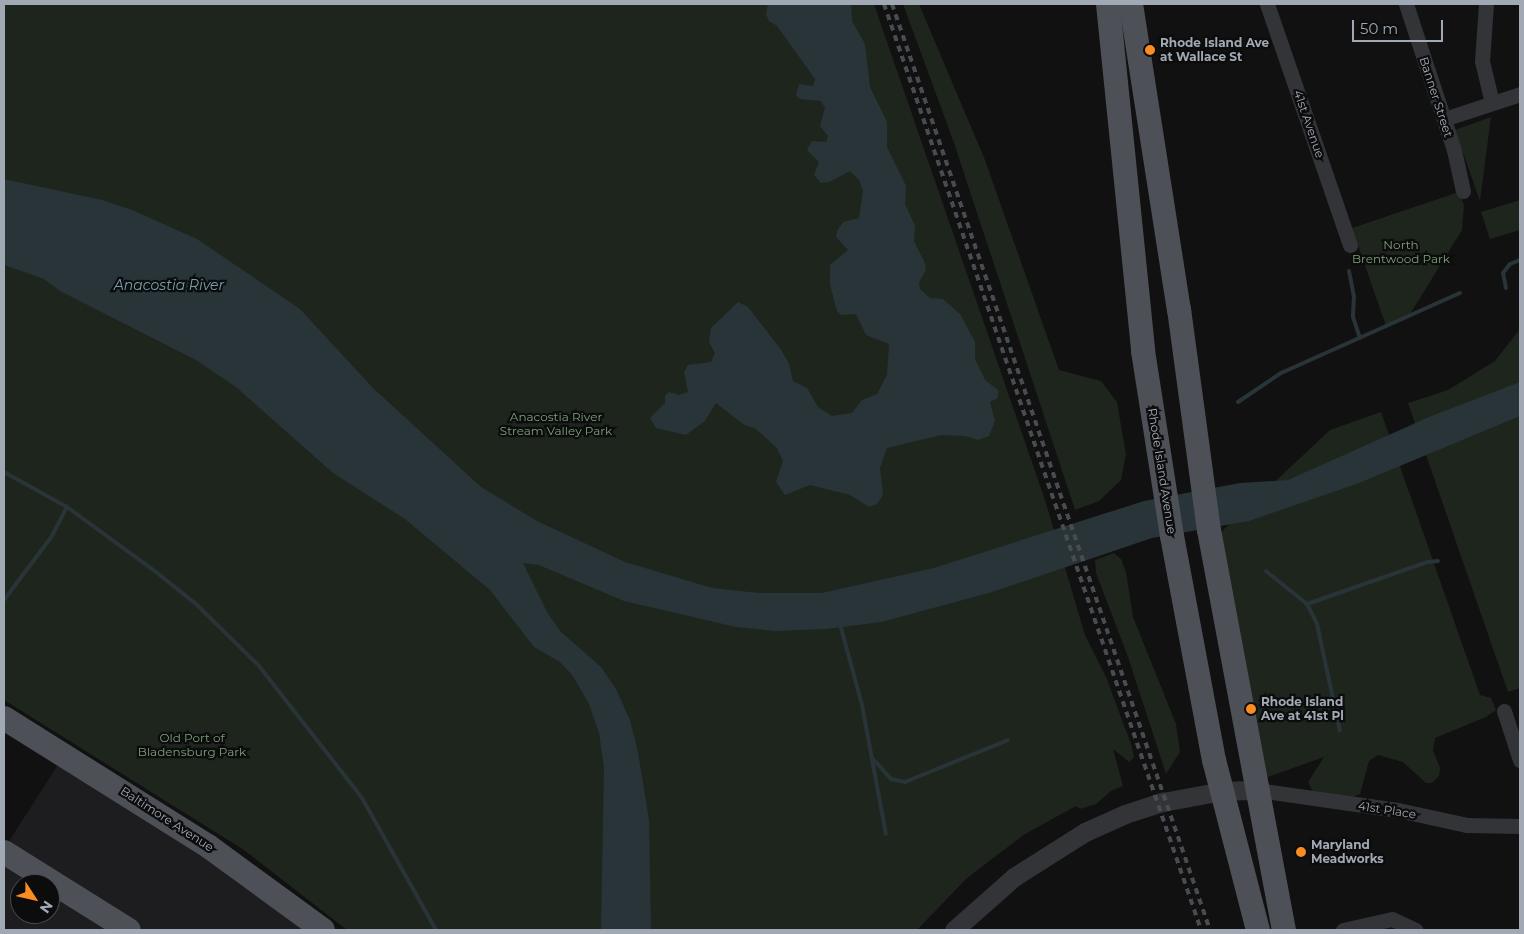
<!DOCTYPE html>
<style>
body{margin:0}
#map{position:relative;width:1524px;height:934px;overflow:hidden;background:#111112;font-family:Montserrat,sans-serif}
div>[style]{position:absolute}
.built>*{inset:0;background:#1d1d1f}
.green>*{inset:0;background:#1d251d}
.water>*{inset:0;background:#293438}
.stream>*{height:4px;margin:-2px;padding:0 2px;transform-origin:2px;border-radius:2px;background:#293438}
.minor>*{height:15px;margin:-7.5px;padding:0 7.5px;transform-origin:7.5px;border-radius:7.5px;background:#323438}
.tertiary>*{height:19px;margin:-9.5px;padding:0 9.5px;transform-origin:9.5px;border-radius:9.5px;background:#323438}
.primary>*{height:24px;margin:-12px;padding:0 12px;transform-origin:12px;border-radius:12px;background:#4d5157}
.rail>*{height:4px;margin-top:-2px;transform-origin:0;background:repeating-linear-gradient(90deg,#484c51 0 6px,transparent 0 11px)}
.dots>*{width:14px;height:14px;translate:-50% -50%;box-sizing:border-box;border:2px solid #0c0c0d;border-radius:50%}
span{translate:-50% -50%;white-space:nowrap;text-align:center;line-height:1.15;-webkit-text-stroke:4.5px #0c0c0d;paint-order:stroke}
.poi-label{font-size:12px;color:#a1aab4;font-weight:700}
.left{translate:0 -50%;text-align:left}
.street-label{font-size:12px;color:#a1aab4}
.park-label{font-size:12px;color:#7ba077}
.water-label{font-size:14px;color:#75a0b2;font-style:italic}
.frame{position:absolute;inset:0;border:5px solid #a1aab4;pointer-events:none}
.north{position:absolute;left:10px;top:874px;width:50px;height:50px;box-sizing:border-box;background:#0c0c0d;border:1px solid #484b50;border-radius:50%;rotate:125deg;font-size:14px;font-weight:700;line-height:20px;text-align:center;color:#a1aab4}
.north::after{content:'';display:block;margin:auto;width:18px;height:22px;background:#fb8d20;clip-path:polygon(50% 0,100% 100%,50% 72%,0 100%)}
.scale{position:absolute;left:1352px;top:20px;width:91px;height:22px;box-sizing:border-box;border:2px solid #a1aab4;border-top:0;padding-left:6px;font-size:15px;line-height:18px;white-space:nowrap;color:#a1aab4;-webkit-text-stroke:4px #0c0c0d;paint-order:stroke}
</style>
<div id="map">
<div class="built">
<div style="clip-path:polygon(evenodd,64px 755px,323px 930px,4px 930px,4px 849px,64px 755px,20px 884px,50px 884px,50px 914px,20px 914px,20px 884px)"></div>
</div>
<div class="green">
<div style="clip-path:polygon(4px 4px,874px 4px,1045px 500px,1085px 635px,1106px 677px,1131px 744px,1134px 757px,1129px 762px,1113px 749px,1123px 786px,1111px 791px,1096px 804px,1080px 809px,1076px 806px,1025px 834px,967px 878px,917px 930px,347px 930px,244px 850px,4px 700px)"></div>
<div style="clip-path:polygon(903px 4px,919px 4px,985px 160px,1059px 370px,1101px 381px,1117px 402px,1126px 454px,1121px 480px,1099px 501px,1075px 510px,954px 143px)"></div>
<div style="clip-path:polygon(1491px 117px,1480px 201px,1455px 130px)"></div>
<div style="clip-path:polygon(1459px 192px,1464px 205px,1462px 230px,1407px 319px,1386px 326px,1352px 228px)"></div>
<div style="clip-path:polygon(1520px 200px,1520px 230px,1490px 239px,1481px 212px)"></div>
<div style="clip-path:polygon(1520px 329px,1520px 688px,1508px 692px,1408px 403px,1448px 390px,1495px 361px)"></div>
<div style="clip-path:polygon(1381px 412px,1480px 695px,1491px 698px,1496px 710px,1486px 717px,1435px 738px,1433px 750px,1440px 768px,1439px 776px,1432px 783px,1426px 783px,1403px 762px,1378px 755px,1369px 761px,1360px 794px,1352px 797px,1319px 794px,1312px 790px,1308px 782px,1324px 757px,1265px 778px,1220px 533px,1330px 430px)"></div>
<div style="clip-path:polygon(1114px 553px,1121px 559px,1126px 572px,1133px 617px,1176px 724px,1180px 752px,1166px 774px,1128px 657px,1096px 573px,1095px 560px)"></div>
</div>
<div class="water">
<div style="clip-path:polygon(768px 4px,851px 4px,852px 21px,865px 44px,870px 87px,887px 122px,887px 147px,906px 186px,905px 204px,915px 226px,914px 241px,925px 263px,926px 270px,919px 282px,920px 289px,930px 298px,943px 299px,960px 314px,975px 342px,975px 359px,985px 380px,998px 390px,998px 398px,990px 402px,995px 421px,989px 436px,978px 440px,965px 436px,941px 435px,887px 448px,880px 468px,883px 495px,877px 504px,869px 507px,850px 495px,810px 485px,785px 495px,776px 482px,783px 461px,777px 448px,756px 429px,743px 424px,716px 403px,705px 421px,686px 435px,656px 428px,650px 418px,665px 403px,665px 396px,669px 392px,679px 395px,688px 392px,684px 372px,688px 365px,711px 362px,715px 353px,709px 342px,711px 328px,738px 302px,748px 307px,782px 351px,789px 364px,793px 381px,807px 388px,818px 407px,832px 416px,852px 413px,862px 400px,877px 394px,887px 375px,889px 344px,866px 335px,856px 314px,841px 315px,837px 311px,830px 285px,830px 265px,848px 250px,836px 237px,837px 231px,843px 222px,859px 218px,863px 191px,859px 180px,850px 171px,829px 182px,821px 183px,814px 175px,819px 162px,807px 150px,812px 141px,826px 142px,828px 136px,820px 126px,825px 108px,821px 101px,800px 99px,796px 95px,799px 84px,813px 86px,815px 79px,777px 26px,769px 21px,766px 14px)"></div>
<div style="clip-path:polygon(4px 179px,102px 200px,132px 210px,197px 239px,300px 309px,373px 388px,481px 487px,537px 521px,625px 562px,712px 588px,759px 593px,822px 593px,934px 568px,1144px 501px,1240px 483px,1288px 480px,1429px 417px,1520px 382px,1520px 416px,1359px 483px,1249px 521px,1152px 538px,989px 593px,881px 622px,826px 629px,775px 631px,736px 627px,624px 601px,539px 565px,523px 563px,548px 614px,561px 632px,601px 667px,616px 689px,630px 720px,638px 752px,649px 820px,651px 930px,601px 930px,604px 767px,599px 733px,589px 704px,573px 676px,560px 662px,534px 647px,490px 590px,405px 519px,333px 473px,236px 387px,196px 360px,60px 291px,44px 279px,4px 265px)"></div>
</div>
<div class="stream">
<div style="left:1349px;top:271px;width:25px;rotate:79deg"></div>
<div style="left:1354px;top:296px;width:21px;rotate:93deg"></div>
<div style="left:1353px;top:317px;width:22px;rotate:72deg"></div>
<div style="left:1506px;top:288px;width:15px;rotate:-101deg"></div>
<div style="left:1503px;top:273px;width:11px;rotate:-52deg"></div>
<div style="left:1510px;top:264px;width:11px;rotate:-22deg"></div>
<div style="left:1238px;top:402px;width:52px;rotate:-34deg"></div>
<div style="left:1281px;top:373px;width:196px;rotate:-24.1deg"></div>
<div style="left:4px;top:472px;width:72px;rotate:29.1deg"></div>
<div style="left:67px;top:507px;width:110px;rotate:36.1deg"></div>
<div style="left:156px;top:572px;width:51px;rotate:38.7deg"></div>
<div style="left:196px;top:604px;width:88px;rotate:44.5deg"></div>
<div style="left:259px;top:666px;width:167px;rotate:52deg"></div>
<div style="left:362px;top:798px;width:151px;rotate:60.7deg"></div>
<div style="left:1266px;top:571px;width:53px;rotate:38.8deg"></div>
<div style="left:1307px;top:604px;width:127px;rotate:-19.3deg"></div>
<div style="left:1427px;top:562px;width:11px;rotate:-5deg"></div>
<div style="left:4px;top:600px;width:80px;rotate:-53.1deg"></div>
<div style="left:52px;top:536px;width:33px;rotate:-63deg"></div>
<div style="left:1307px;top:604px;width:22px;rotate:63deg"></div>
<div style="left:1317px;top:624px;width:109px;rotate:77.9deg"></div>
<div style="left:840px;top:624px;width:84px;rotate:74.8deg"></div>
<div style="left:862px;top:705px;width:131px;rotate:79.5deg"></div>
<div style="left:873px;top:759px;width:27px;rotate:48deg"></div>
<div style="left:891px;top:779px;width:14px;rotate:12deg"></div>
<div style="left:905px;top:782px;width:111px;rotate:-22.2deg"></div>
</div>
<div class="minor">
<div style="left:1267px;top:4px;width:255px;rotate:71deg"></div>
<div style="left:1406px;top:4px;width:154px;rotate:71.8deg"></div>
<div style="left:1454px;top:150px;width:42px;rotate:77.6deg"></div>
<div style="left:1486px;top:4px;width:57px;rotate:94deg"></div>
<div style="left:1482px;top:61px;width:43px;rotate:76.6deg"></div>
<div style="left:1444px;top:119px;width:80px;rotate:-18.2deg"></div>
<div style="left:1504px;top:711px;width:52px;rotate:71.9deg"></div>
<div style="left:1257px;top:790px;width:142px;rotate:8.1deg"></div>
<div style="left:1398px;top:810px;width:71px;rotate:12.3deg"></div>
<div style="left:1467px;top:825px;width:53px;rotate:1.1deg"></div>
<div style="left:1343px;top:930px;width:50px;rotate:-12.7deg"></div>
<div style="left:1392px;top:919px;width:26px;rotate:25deg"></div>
</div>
<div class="tertiary">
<div style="left:954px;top:930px;width:80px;rotate:-41.5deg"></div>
<div style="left:1014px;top:877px;width:84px;rotate:-32.4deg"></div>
<div style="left:1085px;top:832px;width:44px;rotate:-24.2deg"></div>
<div style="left:1125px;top:814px;width:40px;rotate:-18deg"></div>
<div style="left:1163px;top:802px;width:60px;rotate:-10.6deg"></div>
<div style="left:1222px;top:791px;width:35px;rotate:-2deg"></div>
</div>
<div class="primary">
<div style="left:1108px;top:4px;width:349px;rotate:84.2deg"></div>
<div style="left:1143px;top:351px;width:187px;rotate:81.1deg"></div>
<div style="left:1172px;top:536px;width:228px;rotate:79.4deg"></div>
<div style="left:1214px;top:760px;width:176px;rotate:75.5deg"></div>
<div style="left:1131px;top:4px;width:309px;rotate:81.1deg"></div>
<div style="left:1179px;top:309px;width:223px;rotate:82.3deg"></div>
<div style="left:1209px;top:530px;width:407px;rotate:79.4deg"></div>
<div style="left:4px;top:718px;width:241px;rotate:32.1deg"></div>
<div style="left:208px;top:846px;width:142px;rotate:36.1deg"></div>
<div style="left:4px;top:852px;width:147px;rotate:32deg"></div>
</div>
<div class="rail">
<div style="left:884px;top:4px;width:979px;rotate:71.1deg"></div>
<div style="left:892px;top:4px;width:979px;rotate:71.05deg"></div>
</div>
<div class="dots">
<div style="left:1150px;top:50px;background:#fb8d20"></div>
<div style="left:1251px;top:709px;background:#fb8d20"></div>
<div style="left:1301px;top:852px;background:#fb8d20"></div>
</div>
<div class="poi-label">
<span class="left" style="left:1160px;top:50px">Rhode Island Ave<br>at Wallace St</span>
<span class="left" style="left:1261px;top:709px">Rhode Island<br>Ave at 41st Pl</span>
<span class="left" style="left:1311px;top:852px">Maryland<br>Meadworks</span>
</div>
<div class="street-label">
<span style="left:1436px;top:97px;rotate:72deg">Banner Street</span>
<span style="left:1309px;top:124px;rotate:71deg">41st Avenue</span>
<span style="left:1162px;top:471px;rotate:81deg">Rhode Island Avenue</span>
<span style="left:1387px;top:810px;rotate:9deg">41st Place</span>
<span style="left:167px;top:819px;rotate:33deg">Baltimore Avenue</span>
</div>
<div class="park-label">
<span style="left:1401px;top:252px">North<br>Brentwood Park</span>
<span style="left:556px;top:424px">Anacostia River<br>Stream Valley Park</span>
<span style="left:192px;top:745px">Old Port of<br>Bladensburg Park</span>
</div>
<div class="water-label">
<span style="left:169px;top:285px">Anacostia River</span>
</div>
<div class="frame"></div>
<div class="north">N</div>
<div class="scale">50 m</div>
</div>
